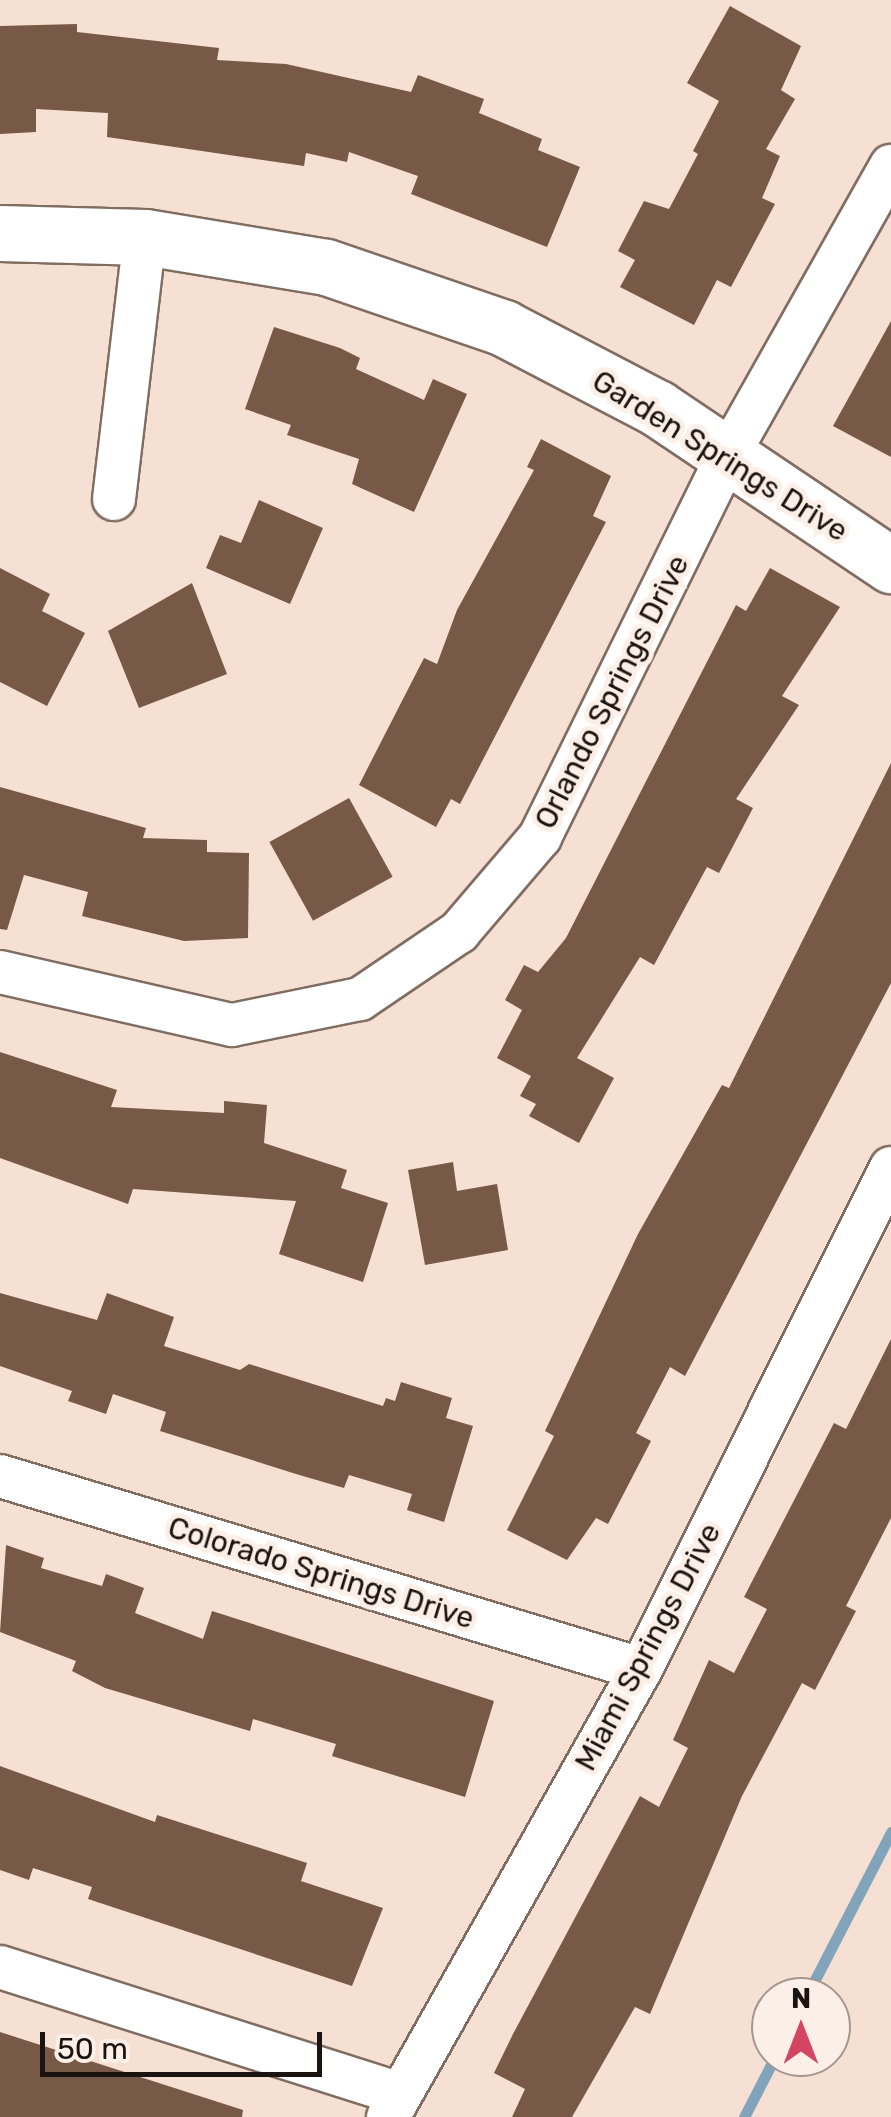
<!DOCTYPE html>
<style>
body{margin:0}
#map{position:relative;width:891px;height:2117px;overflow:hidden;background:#f6dfd3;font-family:Rubik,sans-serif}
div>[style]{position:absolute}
.stream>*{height:11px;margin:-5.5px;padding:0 5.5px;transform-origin:5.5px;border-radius:5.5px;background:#82a4ba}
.building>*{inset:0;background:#785947;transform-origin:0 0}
.roads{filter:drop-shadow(2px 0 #806d62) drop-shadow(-2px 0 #806d62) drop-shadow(0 2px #806d62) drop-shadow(0 -2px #806d62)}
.street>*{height:42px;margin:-21px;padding:0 21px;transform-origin:21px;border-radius:21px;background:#fff}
.secondary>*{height:55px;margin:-27.5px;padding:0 27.5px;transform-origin:27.5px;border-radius:27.5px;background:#fff}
span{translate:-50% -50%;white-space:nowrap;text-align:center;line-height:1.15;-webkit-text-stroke:10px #fcefe7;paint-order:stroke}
.street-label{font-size:30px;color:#1b130f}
.north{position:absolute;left:751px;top:1977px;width:100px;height:100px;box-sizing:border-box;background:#fcefe7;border:2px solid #a29791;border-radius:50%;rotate:0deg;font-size:28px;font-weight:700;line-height:40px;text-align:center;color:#1b130f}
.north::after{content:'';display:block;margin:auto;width:35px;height:45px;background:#d44564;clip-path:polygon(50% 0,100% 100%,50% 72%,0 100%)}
.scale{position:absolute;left:40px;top:2032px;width:282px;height:45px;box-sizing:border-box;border:5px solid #1b130f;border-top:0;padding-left:12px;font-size:30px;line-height:35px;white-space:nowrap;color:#1b130f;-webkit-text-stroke:8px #fcefe7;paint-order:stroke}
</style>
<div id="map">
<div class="stream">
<div style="left:806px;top:1997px;width:186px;rotate:-62.7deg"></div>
<div style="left:744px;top:2117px;width:68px;rotate:-62.7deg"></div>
</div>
<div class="building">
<div style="clip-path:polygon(730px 6px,801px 46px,781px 90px,795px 99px,766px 149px,780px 156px,762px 198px,775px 204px,731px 287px,717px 280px,694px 325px,620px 287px,635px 260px,618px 251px,644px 201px,669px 209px,698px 154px,693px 151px,719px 101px,687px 83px)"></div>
<div style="clip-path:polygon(77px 24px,77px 32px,219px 48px,217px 60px,286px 64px,411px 92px,418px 75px,484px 99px,479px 113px,542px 139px,538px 150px,580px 167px,547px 247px,411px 194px,418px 176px,349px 152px,347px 162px,306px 153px,304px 166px,107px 137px,108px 113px,36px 109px,36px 132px,0 134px,0 26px)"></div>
<div style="clip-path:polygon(891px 321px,891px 457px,833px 426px)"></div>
<div style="clip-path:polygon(274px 327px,340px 348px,360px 358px,356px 369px,424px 400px,433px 379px,467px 394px,414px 512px,352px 484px,359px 459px,287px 435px,291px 425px,245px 409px)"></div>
<div style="clip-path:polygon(541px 439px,611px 476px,593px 516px,606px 522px,460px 804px,451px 799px,436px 827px,359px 785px,424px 658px,437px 664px,457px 610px,534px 470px,527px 467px)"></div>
<div style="clip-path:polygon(259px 500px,323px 528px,290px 604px,206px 568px,220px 535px,241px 543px)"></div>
<div style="clip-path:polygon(0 568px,50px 594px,42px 611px,85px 633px,47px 706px,0 682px)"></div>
<div style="clip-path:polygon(770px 568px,840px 607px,782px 696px,799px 705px,736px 799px,753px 808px,719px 873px,707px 867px,654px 965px,640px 957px,577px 1058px,614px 1078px,579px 1143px,529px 1116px,536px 1104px,520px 1096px,531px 1076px,497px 1058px,522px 1010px,505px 1000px,524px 965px,538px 972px,566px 938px,736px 605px,746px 611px)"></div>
<div style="clip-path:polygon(192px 583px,227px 674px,139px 708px,108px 631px)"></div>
<div style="clip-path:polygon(891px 763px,891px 983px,685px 1376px,670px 1367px,636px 1433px,651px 1441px,608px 1524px,596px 1518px,567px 1560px,507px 1530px,554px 1436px,545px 1431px,638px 1234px,722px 1085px,729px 1088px)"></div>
<div style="clip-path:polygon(0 787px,146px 828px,143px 838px,207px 840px,207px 852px,249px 853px,248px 938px,184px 941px,82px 916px,88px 892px,24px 875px,7px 930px,0 929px)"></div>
<div style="left:349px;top:798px;width:90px;height:91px;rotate:61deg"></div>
<div style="clip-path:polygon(0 1052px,117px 1090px,111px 1107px,224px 1113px,224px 1101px,267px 1105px,264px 1143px,347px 1170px,341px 1188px,388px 1203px,363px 1282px,279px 1254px,296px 1201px,133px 1189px,128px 1204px,0 1158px)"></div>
<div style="clip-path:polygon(453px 1162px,457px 1191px,497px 1184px,508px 1250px,425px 1265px,408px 1170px)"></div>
<div style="clip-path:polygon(0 1293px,97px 1320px,107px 1293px,174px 1317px,164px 1346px,240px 1370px,249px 1364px,383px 1406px,386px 1398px,395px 1401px,401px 1382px,452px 1398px,446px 1418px,473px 1426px,444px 1522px,407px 1510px,412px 1494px,349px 1475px,344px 1488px,296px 1474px,160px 1431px,166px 1412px,113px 1394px,106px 1414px,68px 1401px,72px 1391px,0 1366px)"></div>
<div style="clip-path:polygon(891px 1339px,891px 1518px,846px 1606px,856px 1611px,815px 1690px,802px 1683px,742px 1796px,650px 2014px,635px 2007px,572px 2117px,512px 2117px,525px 2089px,494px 2073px,513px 2034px,640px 1796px,659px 1807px,688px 1748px,673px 1740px,709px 1660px,734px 1673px,767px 1609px,744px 1597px,834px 1423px,846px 1429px)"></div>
<div style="clip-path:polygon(6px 1545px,44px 1558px,41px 1568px,102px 1586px,106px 1574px,144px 1588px,135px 1613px,203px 1639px,212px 1611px,494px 1701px,465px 1797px,332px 1756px,336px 1744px,253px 1719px,250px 1731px,105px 1688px,72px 1671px,76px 1661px,0 1632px)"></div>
<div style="clip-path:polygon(0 1766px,155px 1822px,157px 1815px,307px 1863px,301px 1881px,383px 1908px,352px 1986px,88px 1899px,92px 1887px,33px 1868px,29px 1880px,0 1870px)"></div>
<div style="clip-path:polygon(0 2032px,243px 2110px,242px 2117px,0 2117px)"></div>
</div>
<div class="roads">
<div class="street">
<div style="left:114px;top:499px;width:264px;rotate:-83.3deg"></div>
<div style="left:0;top:972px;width:238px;rotate:12.9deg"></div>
<div style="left:232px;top:1025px;width:131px;rotate:-11.5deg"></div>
<div style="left:360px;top:999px;width:120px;rotate:-34.1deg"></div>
<div style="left:459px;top:932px;width:125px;rotate:-49.5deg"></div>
<div style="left:540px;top:837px;width:426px;rotate:-63.8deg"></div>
<div style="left:728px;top:455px;width:332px;rotate:-60.6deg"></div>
<div style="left:0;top:1476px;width:669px;rotate:16.76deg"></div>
<div style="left:0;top:1967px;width:417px;rotate:17.6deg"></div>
<div style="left:388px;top:2117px;width:515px;rotate:-60.55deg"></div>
<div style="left:641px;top:1669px;width:560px;rotate:-63.48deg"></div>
</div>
<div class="secondary">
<div style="left:0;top:233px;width:145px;rotate:1.6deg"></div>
<div style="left:145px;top:237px;width:183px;rotate:9.4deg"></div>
<div style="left:326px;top:267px;width:188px;rotate:18.9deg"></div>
<div style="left:504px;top:328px;width:173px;rotate:27.6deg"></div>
<div style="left:657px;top:408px;width:282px;rotate:33.9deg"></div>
</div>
</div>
<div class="street-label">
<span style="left:720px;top:456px;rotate:32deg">Garden Springs Drive</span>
<span style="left:612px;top:692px;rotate:-63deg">Orlando Springs Drive</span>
<span style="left:321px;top:1573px;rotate:17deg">Colorado Springs Drive</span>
<span style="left:648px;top:1647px;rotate:-62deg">Miami Springs Drive</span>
</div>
<div class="north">N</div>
<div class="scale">50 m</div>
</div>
